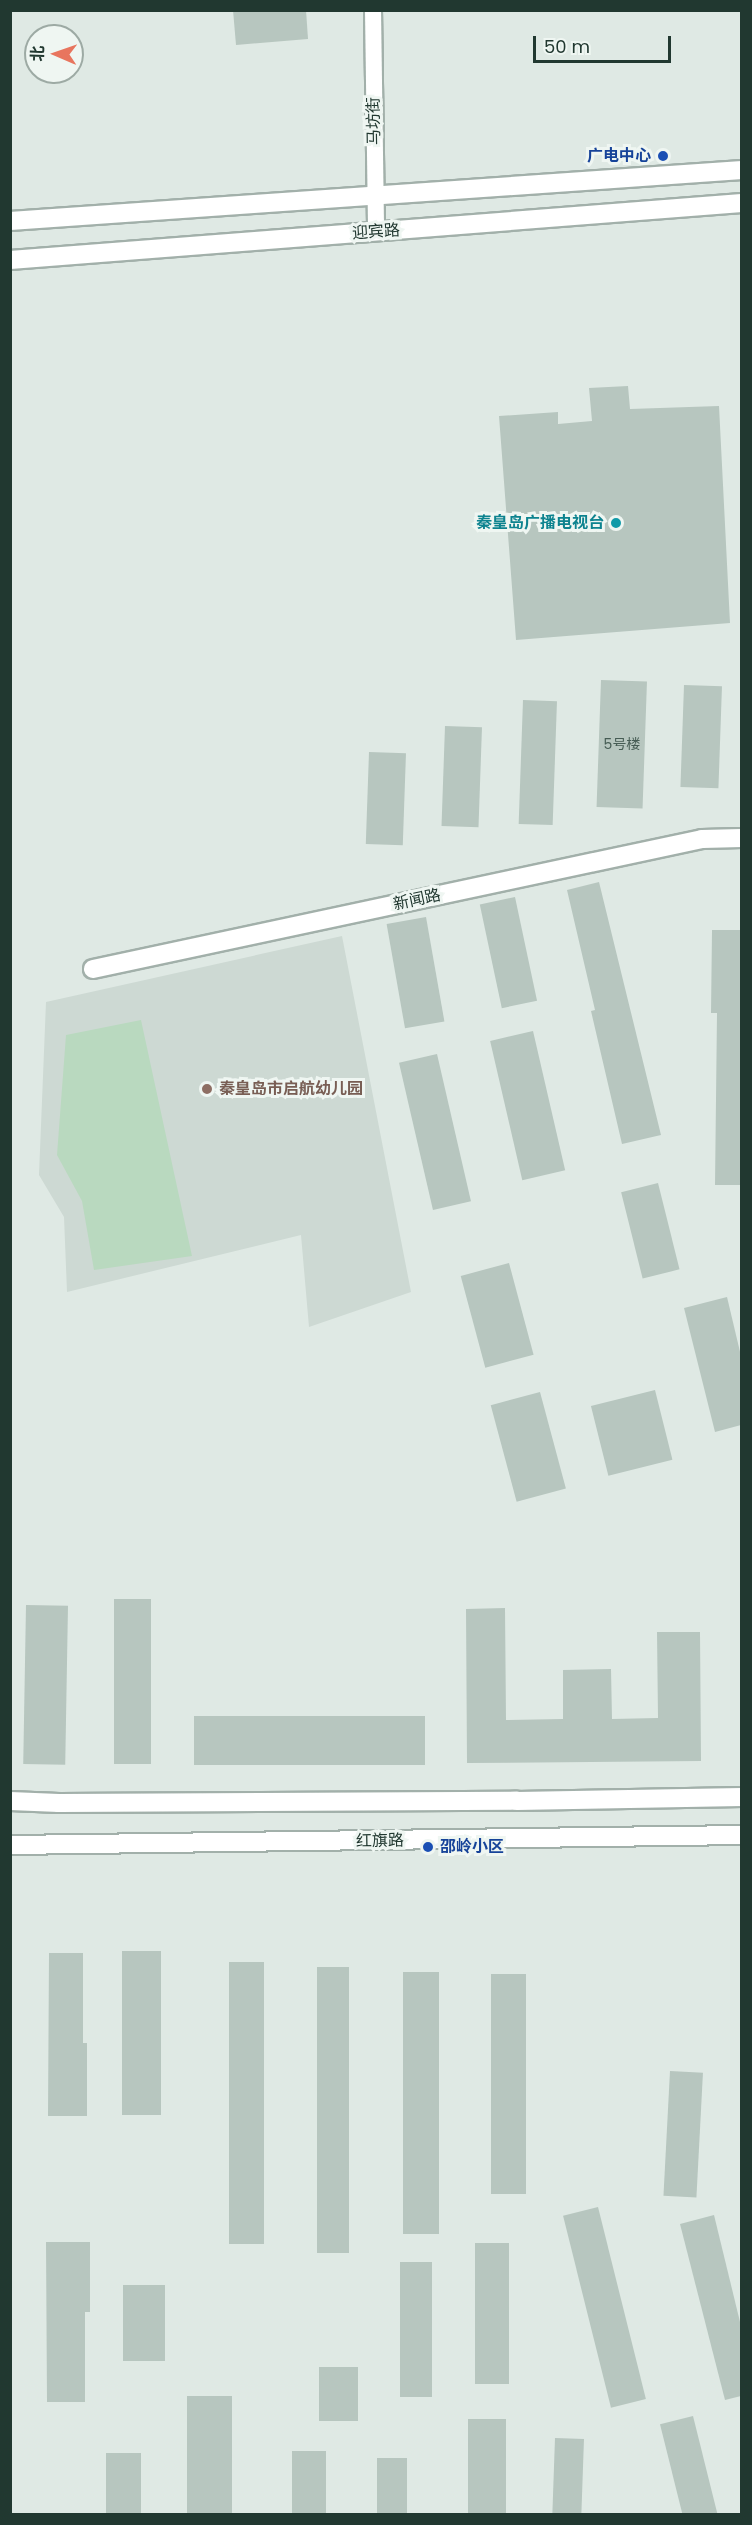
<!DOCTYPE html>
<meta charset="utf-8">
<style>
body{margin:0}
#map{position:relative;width:752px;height:2525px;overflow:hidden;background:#dfe9e4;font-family:Poppins,"Noto Sans SC",sans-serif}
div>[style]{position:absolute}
.built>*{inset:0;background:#cdd9d3}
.green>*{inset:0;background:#b9d9bf}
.building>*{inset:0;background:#b7c6bf;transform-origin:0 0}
.roads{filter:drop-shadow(2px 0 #a2b0aa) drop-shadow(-2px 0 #a2b0aa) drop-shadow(0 2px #a2b0aa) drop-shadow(0 -2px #a2b0aa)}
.minor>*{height:16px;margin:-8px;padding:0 8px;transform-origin:8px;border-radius:8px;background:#fff}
.tertiary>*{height:18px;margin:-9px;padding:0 9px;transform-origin:9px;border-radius:9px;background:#fff}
.secondary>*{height:18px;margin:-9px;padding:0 9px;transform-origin:9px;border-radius:9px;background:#fff}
.dots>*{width:16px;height:16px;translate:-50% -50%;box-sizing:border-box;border:3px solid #eff6f2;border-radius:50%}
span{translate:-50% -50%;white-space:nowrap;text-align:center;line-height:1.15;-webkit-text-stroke:6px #eff6f2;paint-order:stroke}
.number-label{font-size:14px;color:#465c54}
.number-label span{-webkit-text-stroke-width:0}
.street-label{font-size:16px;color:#213830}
.transit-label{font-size:16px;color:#164399;font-weight:700}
.right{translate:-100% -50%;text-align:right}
.left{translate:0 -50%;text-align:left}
.culture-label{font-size:16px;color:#0d838f;font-weight:700}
.education-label{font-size:16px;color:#785e54;font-weight:700}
.frame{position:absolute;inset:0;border:12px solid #213830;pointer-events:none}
.north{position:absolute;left:24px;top:24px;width:60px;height:60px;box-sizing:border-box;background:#eff6f2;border:2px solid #9daaa4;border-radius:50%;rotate:272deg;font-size:16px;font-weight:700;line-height:24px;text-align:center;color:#213830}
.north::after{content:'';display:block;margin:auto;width:21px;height:27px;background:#e8755e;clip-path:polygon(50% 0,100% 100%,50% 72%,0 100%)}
.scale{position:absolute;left:533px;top:36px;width:138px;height:27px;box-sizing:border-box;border:3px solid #213830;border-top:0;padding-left:8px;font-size:18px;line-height:21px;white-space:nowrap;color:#213830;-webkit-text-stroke:4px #eff6f2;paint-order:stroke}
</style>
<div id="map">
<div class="built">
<div style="clip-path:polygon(342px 936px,411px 1292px,309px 1327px,301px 1235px,67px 1292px,64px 1217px,39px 1175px,46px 1002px)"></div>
</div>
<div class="green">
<div style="clip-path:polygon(141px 1020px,192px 1256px,94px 1270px,82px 1201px,57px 1155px,66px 1035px)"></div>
</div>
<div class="building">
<div style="clip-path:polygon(233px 10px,306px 10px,308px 39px,236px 45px)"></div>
<div style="clip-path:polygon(628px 386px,630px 409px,719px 406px,730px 623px,516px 640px,499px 416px,558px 412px,558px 424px,592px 421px,589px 388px)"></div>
<div style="left:601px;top:680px;width:46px;height:127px;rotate:2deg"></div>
<div style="left:684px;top:685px;width:38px;height:102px;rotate:2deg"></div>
<div style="left:523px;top:700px;width:34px;height:124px;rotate:2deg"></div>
<div style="left:445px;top:726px;width:37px;height:100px;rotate:2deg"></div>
<div style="left:369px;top:752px;width:37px;height:92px;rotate:2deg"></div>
<div style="clip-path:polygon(599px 882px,661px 1135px,622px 1144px,591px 1011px,595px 1010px,567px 890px)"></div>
<div style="left:515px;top:897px;width:106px;height:36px;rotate:78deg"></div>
<div style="left:426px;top:917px;width:106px;height:40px;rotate:80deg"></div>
<div style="clip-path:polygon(712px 930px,741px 930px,741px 1185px,715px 1185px,717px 1013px,711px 1013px)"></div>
<div style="left:533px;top:1031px;width:143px;height:44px;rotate:77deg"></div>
<div style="left:437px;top:1054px;width:151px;height:39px;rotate:77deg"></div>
<div style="left:658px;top:1183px;width:89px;height:38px;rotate:76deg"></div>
<div style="left:509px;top:1263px;width:95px;height:50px;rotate:75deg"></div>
<div style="clip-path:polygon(727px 1297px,741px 1356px,741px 1425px,715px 1432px,684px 1308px)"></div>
<div style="left:655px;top:1390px;width:72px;height:66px;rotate:76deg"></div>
<div style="left:540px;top:1392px;width:100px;height:51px;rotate:75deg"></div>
<div style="left:114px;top:1599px;width:37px;height:165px"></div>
<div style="left:26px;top:1605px;width:42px;height:159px;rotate:1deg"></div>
<div style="clip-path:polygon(505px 1608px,506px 1720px,563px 1719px,563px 1670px,611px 1669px,612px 1719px,658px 1718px,657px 1632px,700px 1632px,701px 1761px,467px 1763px,466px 1609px)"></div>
<div style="left:425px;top:1716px;width:49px;height:231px;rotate:90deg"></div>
<div style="left:122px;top:1951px;width:39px;height:164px"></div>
<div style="clip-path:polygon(49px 1953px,83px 1953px,83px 2043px,87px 2043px,87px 2116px,48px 2116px)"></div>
<div style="left:229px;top:1962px;width:35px;height:282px"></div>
<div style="left:317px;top:1967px;width:32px;height:286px"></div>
<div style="left:403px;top:1972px;width:36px;height:262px"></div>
<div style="left:491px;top:1974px;width:35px;height:220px"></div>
<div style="left:670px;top:2071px;width:33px;height:125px;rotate:3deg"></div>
<div style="left:598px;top:2207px;width:198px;height:36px;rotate:76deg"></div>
<div style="clip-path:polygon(714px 2215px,741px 2326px,741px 2396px,725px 2400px,680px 2224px)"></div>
<div style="clip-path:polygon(46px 2242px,90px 2242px,90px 2312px,85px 2312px,85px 2402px,47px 2402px)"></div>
<div style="left:475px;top:2243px;width:34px;height:141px"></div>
<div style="left:400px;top:2262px;width:32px;height:135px"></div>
<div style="left:123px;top:2285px;width:42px;height:76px"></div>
<div style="left:319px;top:2367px;width:39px;height:54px"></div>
<div style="left:187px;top:2396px;width:45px;height:118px"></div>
<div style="left:693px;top:2416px;width:101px;height:34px;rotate:76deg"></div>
<div style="left:468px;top:2419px;width:38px;height:95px"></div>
<div style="left:555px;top:2438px;width:29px;height:76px;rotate:2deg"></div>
<div style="left:292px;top:2451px;width:34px;height:63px"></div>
<div style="left:106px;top:2453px;width:35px;height:61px"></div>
<div style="left:377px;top:2458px;width:30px;height:56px"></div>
</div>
<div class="roads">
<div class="minor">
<div style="left:373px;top:10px;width:222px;rotate:89.2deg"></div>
</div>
<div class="tertiary">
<div style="left:93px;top:969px;width:623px;rotate:-12.05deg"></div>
<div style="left:702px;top:839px;width:40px;rotate:-1.4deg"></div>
</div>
<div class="secondary">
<div style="left:10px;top:221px;width:734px;rotate:-3.99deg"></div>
<div style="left:10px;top:260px;width:734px;rotate:-4.45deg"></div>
<div style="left:10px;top:1801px;width:49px;rotate:2.3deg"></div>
<div style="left:59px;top:1803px;width:458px;rotate:-0.3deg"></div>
<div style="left:517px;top:1801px;width:225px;rotate:-1deg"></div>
<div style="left:10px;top:1845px;width:732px;rotate:-0.78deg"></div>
</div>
</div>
<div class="dots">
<div style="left:663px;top:156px;background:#1a4fb4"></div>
<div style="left:616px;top:523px;background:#0f9aa8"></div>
<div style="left:207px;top:1089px;background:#8d6e63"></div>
<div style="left:428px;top:1847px;background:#1a4fb4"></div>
</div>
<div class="number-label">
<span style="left:622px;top:744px">5号楼</span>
</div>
<div class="street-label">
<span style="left:374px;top:121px;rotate:-91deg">马坊街</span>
<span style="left:376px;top:232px;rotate:-4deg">迎宾路</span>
<span style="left:417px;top:900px;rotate:-12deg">新闻路</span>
<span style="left:380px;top:1841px;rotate:-1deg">红旗路</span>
</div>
<div class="transit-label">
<span class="right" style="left:651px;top:156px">广电中心</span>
<span class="left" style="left:440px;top:1847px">邵岭小区</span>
</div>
<div class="culture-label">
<span class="right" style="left:604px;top:523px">秦皇岛广播电视台</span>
</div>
<div class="education-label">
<span class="left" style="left:219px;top:1089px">秦皇岛市启航幼儿园</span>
</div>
<div class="frame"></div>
<div class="north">北</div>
<div class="scale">50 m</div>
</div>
